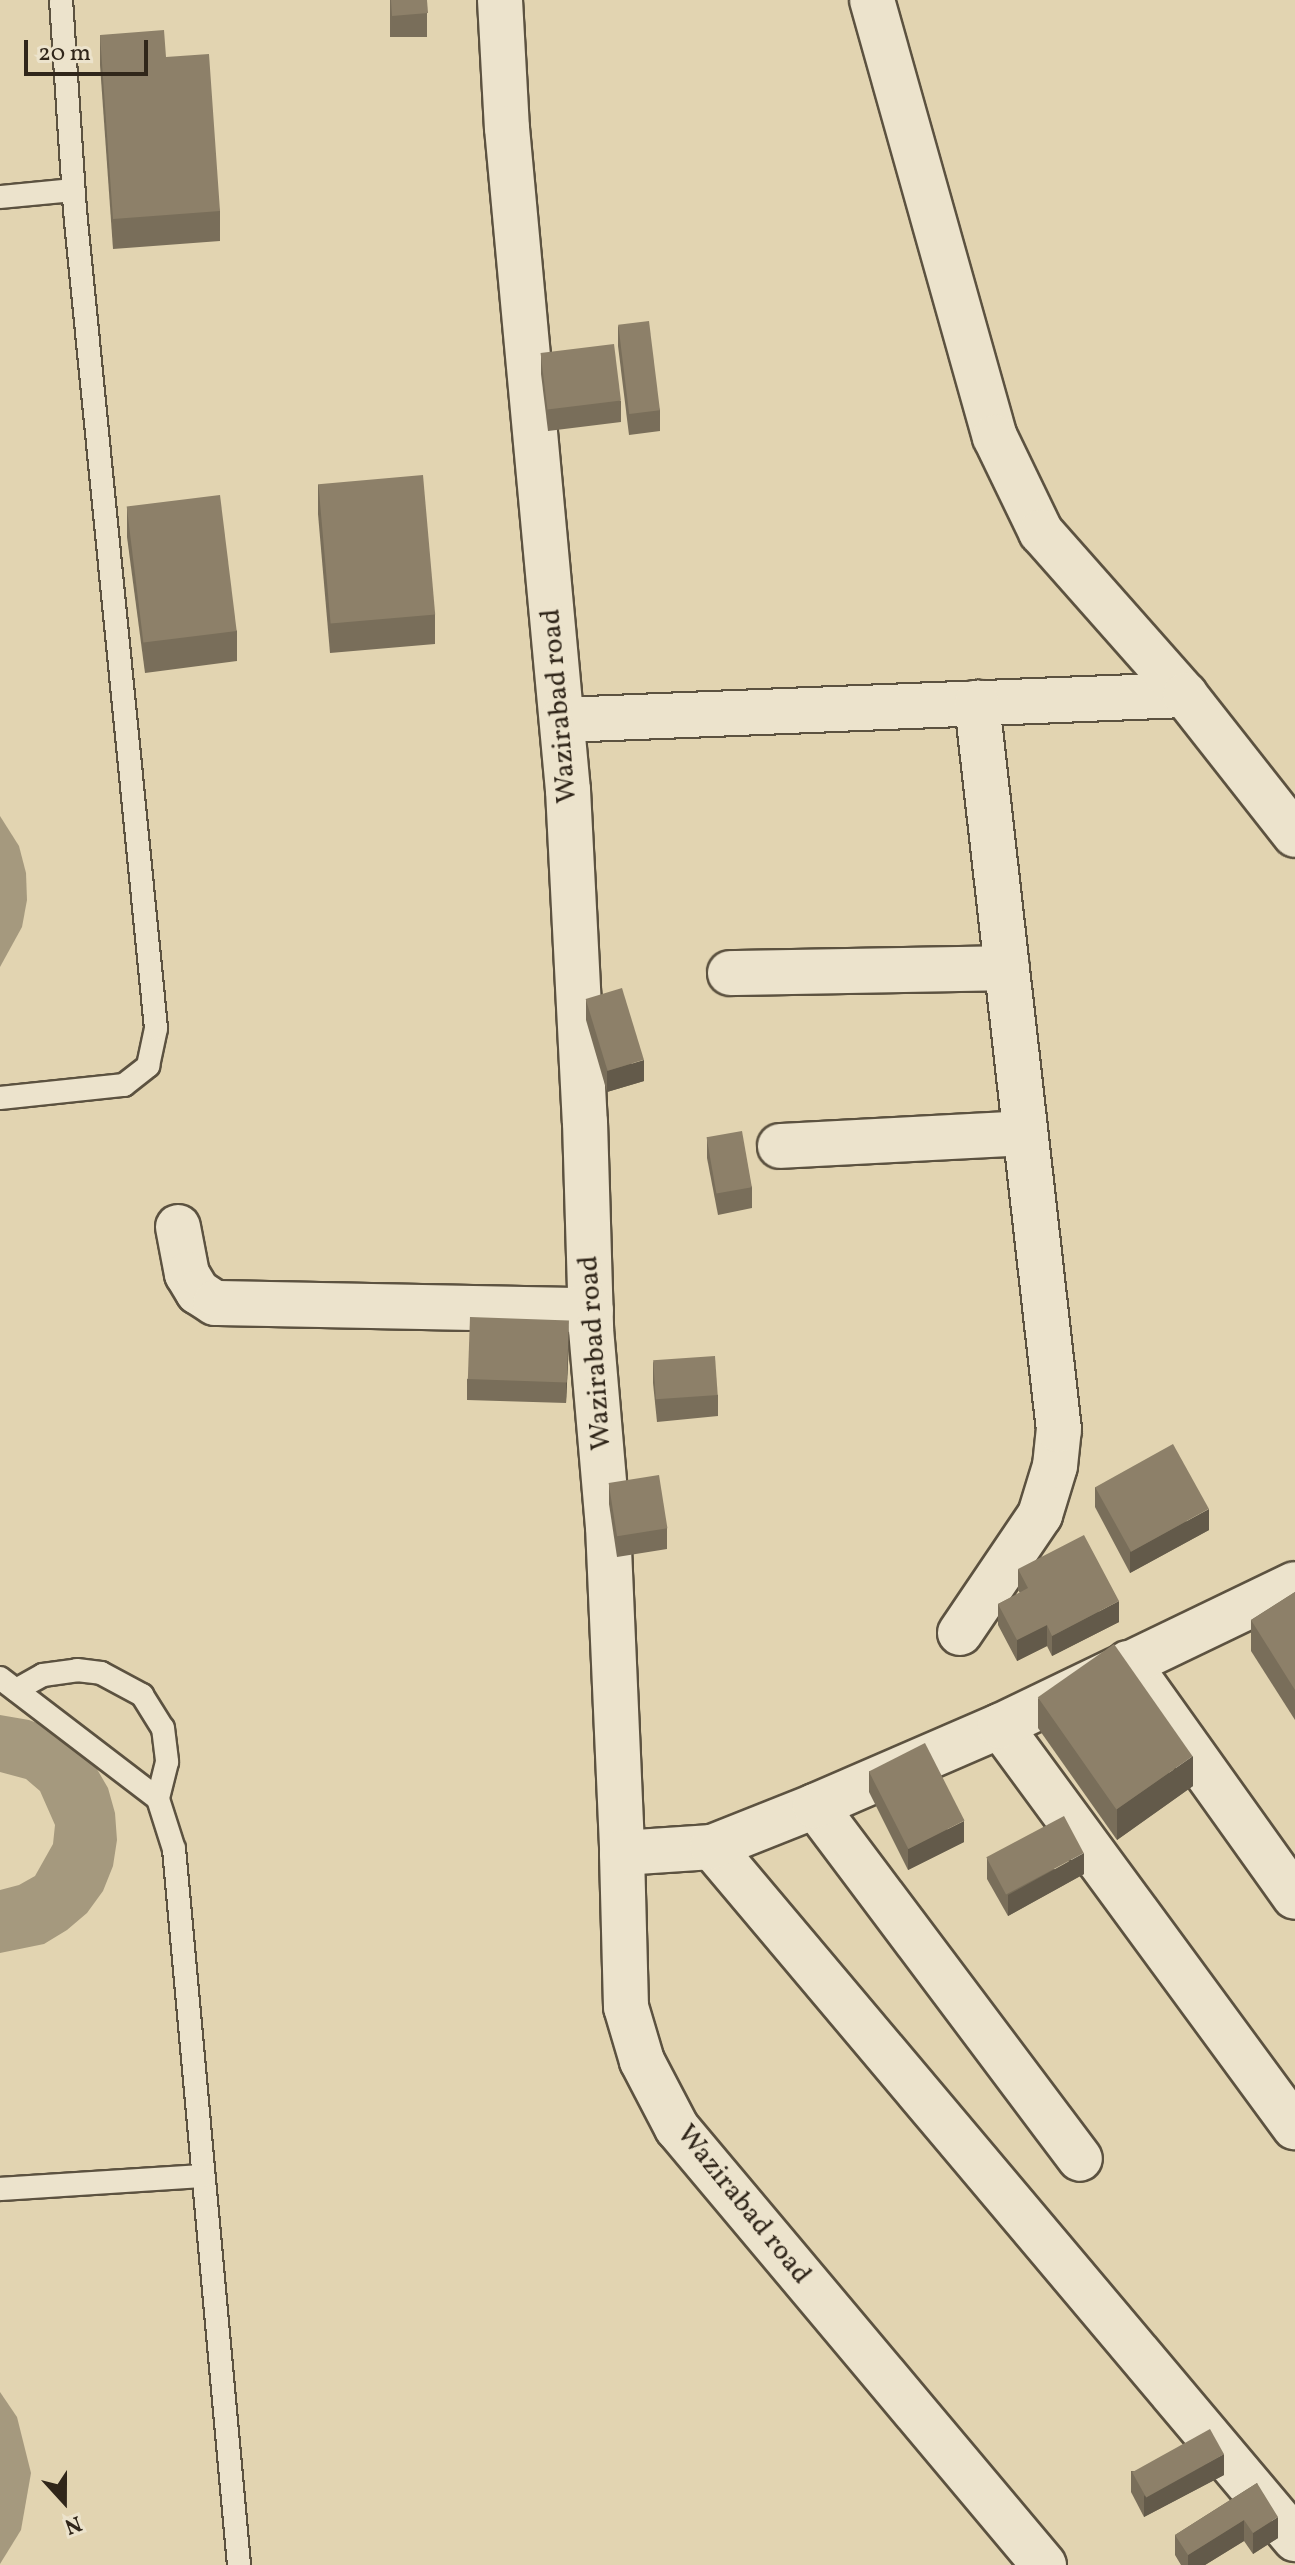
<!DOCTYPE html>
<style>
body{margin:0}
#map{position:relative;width:1295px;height:2565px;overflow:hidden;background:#e2d4b1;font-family:Vollkorn,serif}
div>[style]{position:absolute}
.water>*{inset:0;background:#a5997e}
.roads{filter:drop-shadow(2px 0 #5c5240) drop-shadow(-2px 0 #5c5240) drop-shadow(0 2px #5c5240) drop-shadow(0 -2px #5c5240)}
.lane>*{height:22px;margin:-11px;padding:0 11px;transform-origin:11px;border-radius:11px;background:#ece3cc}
.street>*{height:44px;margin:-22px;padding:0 22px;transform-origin:22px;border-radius:22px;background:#ece3cc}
.secondary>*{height:44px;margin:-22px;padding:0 22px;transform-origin:22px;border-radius:22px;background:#ece3cc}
.wall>*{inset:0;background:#796e5a;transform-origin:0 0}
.shaded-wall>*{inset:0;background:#635a4a}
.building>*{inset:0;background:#8d8069;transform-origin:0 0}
span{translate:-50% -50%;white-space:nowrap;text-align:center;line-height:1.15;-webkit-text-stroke:7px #ece3cc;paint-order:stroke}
.street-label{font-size:28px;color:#30261a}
.north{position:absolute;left:24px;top:2461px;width:80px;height:80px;-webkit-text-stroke:6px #ece3cc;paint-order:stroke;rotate:159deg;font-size:22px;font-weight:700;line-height:32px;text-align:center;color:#30261a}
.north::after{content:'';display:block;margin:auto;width:28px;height:36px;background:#30261a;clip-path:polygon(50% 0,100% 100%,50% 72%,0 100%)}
.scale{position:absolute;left:24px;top:40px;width:124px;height:36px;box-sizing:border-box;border:4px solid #30261a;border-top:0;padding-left:10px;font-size:24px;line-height:28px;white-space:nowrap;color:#30261a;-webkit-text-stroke:6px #ece3cc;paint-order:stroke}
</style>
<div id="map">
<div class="water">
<div style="clip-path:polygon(0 816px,19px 846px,26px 873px,27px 900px,22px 927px,0 967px)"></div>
<div style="clip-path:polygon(0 1715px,29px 1720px,54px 1729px,76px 1745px,94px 1764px,108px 1788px,115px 1813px,117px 1840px,113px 1866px,103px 1891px,87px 1913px,67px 1930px,44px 1944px,0 1953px,0 1890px,19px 1885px,35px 1876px,53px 1844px,55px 1825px,40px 1791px,26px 1779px,0 1772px)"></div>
<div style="clip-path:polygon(0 2392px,17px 2417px,31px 2473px,21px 2530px,0 2564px)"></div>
</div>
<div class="roads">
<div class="lane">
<div style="left:0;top:197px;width:73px;rotate:-5.5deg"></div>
<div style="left:0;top:1098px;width:125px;rotate:-6deg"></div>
<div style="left:124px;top:1085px;width:31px;rotate:-38deg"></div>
<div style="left:148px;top:1066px;width:39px;rotate:-78deg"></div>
<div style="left:156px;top:1028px;width:821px;rotate:-95.66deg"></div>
<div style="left:75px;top:211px;width:211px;rotate:-93.8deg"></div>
<div style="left:0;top:1678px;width:199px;rotate:37.4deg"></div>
<div style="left:158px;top:1799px;width:52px;rotate:72.3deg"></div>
<div style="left:174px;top:1849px;width:719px;rotate:84.81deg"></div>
<div style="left:16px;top:1690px;width:31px;rotate:-29deg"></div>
<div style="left:43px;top:1675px;width:34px;rotate:-8deg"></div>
<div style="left:77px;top:1670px;width:24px;rotate:7deg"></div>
<div style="left:101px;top:1673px;width:47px;rotate:28.2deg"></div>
<div style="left:142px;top:1695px;width:39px;rotate:58deg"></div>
<div style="left:163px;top:1728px;width:34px;rotate:83deg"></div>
<div style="left:167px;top:1762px;width:38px;rotate:104deg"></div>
<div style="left:0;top:2189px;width:203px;rotate:-3.7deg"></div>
</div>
<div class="street">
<div style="left:500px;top:0;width:128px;rotate:86.9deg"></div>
<div style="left:507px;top:128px;width:665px;rotate:84.74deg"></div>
<div style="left:568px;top:790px;width:332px;rotate:87.1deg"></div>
<div style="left:585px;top:1122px;width:207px;rotate:88.3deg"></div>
<div style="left:591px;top:1329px;width:198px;rotate:85.1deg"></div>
<div style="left:608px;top:1526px;width:327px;rotate:87.5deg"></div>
<div style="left:562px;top:720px;width:624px;rotate:-2.3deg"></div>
<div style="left:730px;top:973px;width:277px;rotate:-1deg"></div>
<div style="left:780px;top:1146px;width:245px;rotate:-3deg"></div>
<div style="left:178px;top:1227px;width:48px;rotate:79.2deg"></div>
<div style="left:187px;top:1274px;width:21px;rotate:59deg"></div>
<div style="left:198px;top:1292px;width:20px;rotate:33deg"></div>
<div style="left:215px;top:1303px;width:376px;rotate:1.1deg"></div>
<div style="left:960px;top:1633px;width:143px;rotate:-55.9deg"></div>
<div style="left:1040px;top:1515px;width:51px;rotate:-73deg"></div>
<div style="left:1055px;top:1466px;width:36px;rotate:-84deg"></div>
<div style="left:1059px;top:1430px;width:732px;rotate:-96.44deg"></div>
<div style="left:1128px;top:1663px;width:287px;rotate:54.5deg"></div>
<div style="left:1000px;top:1726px;width:498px;rotate:53.7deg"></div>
<div style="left:815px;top:1806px;width:441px;rotate:53.1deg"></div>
<div style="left:712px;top:1847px;width:905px;rotate:49.89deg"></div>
</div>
<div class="secondary">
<div style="left:872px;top:0;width:454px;rotate:74.3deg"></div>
<div style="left:995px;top:437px;width:106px;rotate:64.2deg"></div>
<div style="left:1041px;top:532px;width:217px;rotate:48.5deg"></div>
<div style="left:1185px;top:695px;width:178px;rotate:51.8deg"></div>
<div style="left:1044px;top:2565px;width:571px;rotate:-130.02deg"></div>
<div style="left:677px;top:2128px;width:76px;rotate:-117.6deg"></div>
<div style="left:642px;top:2061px;width:56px;rotate:-106.5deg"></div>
<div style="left:626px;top:2007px;width:154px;rotate:-91.5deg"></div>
<div style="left:622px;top:1853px;width:90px;rotate:-3.8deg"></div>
<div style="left:712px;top:1847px;width:111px;rotate:-21.7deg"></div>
<div style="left:815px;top:1806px;width:202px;rotate:-23.4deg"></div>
<div style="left:1000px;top:1726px;width:327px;rotate:-25.7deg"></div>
</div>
</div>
<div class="wall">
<div style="left:390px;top:0;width:37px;height:37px"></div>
<div style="clip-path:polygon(100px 35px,166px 57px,220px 211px,220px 241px,113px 249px,100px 65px)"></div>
<div style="clip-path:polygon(618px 325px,660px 410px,660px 431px,629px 435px,618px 346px)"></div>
<div style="clip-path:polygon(541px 353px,621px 401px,621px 422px,548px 431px,541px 374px)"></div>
<div style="clip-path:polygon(318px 484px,435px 614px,435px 644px,330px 653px,318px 514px)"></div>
<div style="clip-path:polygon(127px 507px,237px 631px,237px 661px,145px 673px,127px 537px)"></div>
<div style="clip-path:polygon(586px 999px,644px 1081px,607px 1092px,586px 1020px)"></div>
<div style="clip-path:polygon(707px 1137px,752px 1187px,752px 1208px,718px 1215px,707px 1158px)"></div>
<div style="clip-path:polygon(569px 1342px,566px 1403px,467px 1400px,467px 1379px)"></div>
<div style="clip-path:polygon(653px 1362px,718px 1395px,718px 1416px,657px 1422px,653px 1383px)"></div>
<div style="clip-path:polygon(609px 1483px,667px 1528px,667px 1549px,617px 1557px,609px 1504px)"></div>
<div style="clip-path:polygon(1095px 1487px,1209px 1530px,1130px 1573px,1095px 1507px)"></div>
<div style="clip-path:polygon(1018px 1569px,1119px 1622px,1052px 1656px,1047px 1646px,1017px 1661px,998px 1625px,998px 1604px,1020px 1593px,1018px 1590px)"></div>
<div style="clip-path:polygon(1295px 1592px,1295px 1720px,1251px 1651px,1251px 1620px)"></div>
<div style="clip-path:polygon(1038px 1698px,1193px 1786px,1117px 1840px,1038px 1728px)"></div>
<div style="clip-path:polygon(869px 1771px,964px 1842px,908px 1870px,869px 1792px)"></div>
<div style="clip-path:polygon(987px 1858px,1084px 1874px,1008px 1916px,987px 1879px)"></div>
<div style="clip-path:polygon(1131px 2471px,1224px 2475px,1144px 2517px,1131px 2492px)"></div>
<div style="clip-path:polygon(1257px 2483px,1278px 2538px,1253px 2554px,1244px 2541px,1205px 2565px,1181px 2565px,1175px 2555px,1175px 2535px)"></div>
</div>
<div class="shaded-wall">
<div style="clip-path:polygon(644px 1060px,644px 1081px,607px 1092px,607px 1071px)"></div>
<div style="clip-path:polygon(569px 1321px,569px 1342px,566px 1403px,566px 1383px)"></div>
<div style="clip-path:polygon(1209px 1509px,1209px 1530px,1130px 1573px,1130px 1552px)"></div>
<div style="clip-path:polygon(1119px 1601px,1119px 1622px,1052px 1656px,1052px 1636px)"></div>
<div style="clip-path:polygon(1047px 1625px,1047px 1646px,1017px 1661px,1017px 1640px)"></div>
<div style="clip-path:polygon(1193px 1756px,1193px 1786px,1117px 1840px,1117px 1809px)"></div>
<div style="clip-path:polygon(964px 1821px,964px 1842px,908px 1870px,908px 1849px)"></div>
<div style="clip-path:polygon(1084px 1853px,1084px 1874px,1008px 1916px,1008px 1895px)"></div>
<div style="clip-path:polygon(1224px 2454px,1224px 2475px,1144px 2517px,1144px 2496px)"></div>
<div style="clip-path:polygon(1278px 2517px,1278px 2538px,1253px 2554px,1253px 2533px)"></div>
<div style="clip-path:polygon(1244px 2520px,1244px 2541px,1205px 2565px,1188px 2565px,1188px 2555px)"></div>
</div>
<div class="building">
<div style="clip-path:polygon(391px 0,427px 0,428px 13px,392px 16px)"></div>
<div style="clip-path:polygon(164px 30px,166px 57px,209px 54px,220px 211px,113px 219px,100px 35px)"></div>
<div style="left:649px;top:321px;width:90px;height:31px;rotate:83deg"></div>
<div style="left:614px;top:344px;width:57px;height:74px;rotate:83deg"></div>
<div style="left:423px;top:475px;width:140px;height:105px;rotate:85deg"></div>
<div style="left:220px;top:495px;width:137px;height:94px;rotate:83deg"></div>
<div style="left:622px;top:988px;width:75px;height:38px;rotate:73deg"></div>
<div style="left:742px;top:1131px;width:57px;height:36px;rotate:80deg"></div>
<div style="left:470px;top:1317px;width:99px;height:62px;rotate:2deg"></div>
<div style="left:715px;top:1356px;width:39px;height:62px;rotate:86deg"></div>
<div style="left:1173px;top:1444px;width:74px;height:89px;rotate:61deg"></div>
<div style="left:659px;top:1475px;width:54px;height:51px;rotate:81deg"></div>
<div style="clip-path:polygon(1084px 1535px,1119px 1601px,1052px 1636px,1047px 1625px,1017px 1640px,998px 1604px,1028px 1588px,1018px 1569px)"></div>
<div style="clip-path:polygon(1295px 1592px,1295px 1690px,1251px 1620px)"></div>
<div style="left:1114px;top:1644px;width:137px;height:93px;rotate:55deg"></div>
<div style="left:925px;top:1743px;width:87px;height:63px;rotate:63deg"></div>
<div style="left:1064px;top:1816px;width:42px;height:88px;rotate:62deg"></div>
<div style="left:1210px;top:2429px;width:29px;height:89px;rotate:61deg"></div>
<div style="clip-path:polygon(1257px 2483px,1278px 2517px,1253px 2533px,1244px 2520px,1188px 2555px,1175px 2535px)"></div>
</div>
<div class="street-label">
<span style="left:560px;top:706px;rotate:-95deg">Wazirabad road</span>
<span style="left:596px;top:1353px;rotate:-94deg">Wazirabad road</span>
<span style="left:743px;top:2205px;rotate:51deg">Wazirabad road</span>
</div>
<div class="north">N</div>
<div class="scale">20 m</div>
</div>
